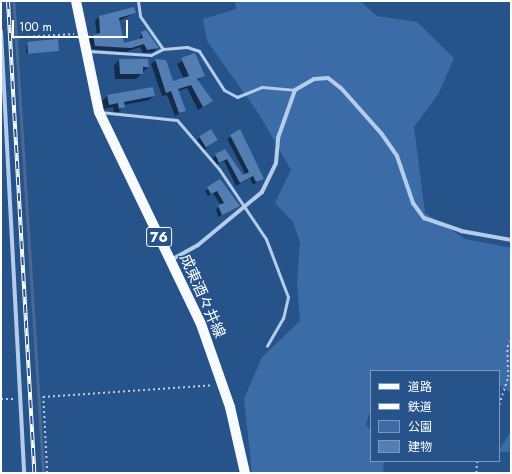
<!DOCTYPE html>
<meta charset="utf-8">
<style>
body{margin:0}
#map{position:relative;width:512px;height:474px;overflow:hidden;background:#27538b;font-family:Jost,"Noto Sans JP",sans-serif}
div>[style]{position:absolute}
.green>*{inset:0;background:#3b6ca7}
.shadow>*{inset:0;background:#0007}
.stream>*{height:2.5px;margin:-1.25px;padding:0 1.25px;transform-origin:1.25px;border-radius:1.25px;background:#4a6991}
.building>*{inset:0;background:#537eb3;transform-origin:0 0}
.path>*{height:1.5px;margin-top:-0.75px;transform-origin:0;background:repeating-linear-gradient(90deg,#b5cdea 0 2px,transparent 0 5px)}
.lane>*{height:3px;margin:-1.5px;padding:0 1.5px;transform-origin:1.5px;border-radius:1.5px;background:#b5cdea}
.street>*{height:4px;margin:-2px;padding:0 2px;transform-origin:2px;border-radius:2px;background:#b5cdea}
.primary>*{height:10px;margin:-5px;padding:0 5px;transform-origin:5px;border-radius:5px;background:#f8fbfe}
.rail>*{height:4px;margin-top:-2px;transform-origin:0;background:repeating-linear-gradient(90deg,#27538b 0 8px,#fff 0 16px);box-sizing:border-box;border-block:1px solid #fff}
span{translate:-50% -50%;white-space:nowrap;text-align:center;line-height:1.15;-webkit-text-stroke:3px #27538b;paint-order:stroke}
.shield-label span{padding:1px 3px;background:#27538b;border:1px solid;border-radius:3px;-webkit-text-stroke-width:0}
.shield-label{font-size:14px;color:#fff;font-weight:700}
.street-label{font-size:15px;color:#fff}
.frame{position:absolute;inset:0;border:2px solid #fff;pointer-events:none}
.legend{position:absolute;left:370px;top:370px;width:130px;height:92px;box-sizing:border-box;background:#27538b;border:1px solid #7d98b9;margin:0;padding:5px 7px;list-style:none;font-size:12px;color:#fff}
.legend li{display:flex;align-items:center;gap:8px;height:20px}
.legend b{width:20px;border:1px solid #7d98b9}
.scale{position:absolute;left:12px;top:20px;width:116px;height:18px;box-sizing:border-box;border:2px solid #fff;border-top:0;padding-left:5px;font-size:12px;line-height:14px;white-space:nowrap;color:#fff;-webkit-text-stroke:3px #27538b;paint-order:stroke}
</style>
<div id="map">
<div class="green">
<div style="clip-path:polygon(235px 1px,360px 1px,377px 16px,417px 22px,454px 58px,439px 93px,414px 127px,425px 213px,465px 239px,511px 248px,511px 393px,499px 385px,499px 371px,371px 371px,371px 409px,366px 425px,371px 431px,371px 461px,384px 461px,383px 473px,252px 473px,244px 399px,262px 357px,300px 321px,297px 284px,300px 242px,293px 222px,275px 203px,291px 170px,259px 114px,207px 41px,203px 19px,236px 9px)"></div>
<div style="clip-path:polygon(511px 431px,511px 452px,499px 452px,499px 450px)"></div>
</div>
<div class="shadow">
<div style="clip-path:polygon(135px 13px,119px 21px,124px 45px,139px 40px,142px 33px,157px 48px,153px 52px,143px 53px,140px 47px,126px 52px,92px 49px,89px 40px,97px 35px,95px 21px,99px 17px)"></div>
<div style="clip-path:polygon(27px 41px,58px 50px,26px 53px)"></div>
<div style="clip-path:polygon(194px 54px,204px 75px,197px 81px,212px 101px,198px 110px,187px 88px,178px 91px,185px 110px,175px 116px,167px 95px,162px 96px,151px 64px,156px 60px,173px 83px,184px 79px,177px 64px)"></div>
<div style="clip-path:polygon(119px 60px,148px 67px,136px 79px,115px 79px,114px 65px)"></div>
<div style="clip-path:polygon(154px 95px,149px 100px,124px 105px,119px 112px,114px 113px,113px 107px,104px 109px,102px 101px,107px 96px)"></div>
<div style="clip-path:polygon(240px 131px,262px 179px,253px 185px,250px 178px,236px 186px,224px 161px,216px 165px,212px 158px,224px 151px,243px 177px,246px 175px,227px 139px)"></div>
<div style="clip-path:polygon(200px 137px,217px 140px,204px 150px,197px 140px)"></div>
<div style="clip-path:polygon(220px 181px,238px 206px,218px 217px,216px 209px,221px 206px,213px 193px,208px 196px,205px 191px)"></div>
</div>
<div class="stream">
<div style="left:14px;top:1px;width:473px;rotate:86.4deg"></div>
</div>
<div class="building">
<div style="clip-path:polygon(134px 7px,136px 13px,119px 18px,124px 43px,143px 38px,141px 32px,146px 30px,159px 48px,147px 50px,144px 44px,131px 48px,95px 46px,93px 35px,100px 33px,99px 16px)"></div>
<div style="left:58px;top:39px;width:12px;height:31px;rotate:85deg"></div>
<div style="clip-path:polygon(195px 53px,205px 76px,197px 79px,213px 101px,203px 107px,191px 85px,178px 89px,186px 111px,179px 113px,171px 91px,166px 93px,155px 59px,166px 60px,173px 81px,189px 76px,181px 58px)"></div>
<div style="clip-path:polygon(119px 59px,148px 59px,149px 67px,143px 67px,143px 74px,120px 74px)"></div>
<div style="clip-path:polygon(153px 87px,155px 96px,124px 102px,125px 107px,119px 109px,118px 103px,109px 105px,107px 95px)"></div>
<div style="left:211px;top:129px;width:13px;height:14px;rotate:58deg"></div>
<div style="clip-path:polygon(240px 129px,264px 179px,256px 182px,253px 176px,240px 183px,227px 159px,219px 163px,215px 154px,225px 149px,243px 175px,249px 172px,230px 135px)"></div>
<div style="clip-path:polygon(220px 179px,240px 206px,222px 215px,218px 205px,224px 203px,217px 191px,211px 194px,207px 187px)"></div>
</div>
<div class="path">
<div style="left:8px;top:38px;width:66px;rotate:-3.5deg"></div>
<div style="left:1px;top:399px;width:13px"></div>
<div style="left:499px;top:405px;width:29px;rotate:-72deg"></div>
<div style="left:508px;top:377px;width:30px;rotate:-92deg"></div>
<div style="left:507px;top:347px;width:8px;rotate:-60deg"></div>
<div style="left:47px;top:473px;width:76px;rotate:-93deg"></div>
<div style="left:43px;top:397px;width:170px;rotate:-4deg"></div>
<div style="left:476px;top:473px;width:12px;rotate:-85deg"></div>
</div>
<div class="lane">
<div style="left:138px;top:1px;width:15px;rotate:82deg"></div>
<div style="left:140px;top:16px;width:40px;rotate:55.1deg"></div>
<div style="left:88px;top:51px;width:63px;rotate:3.6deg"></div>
<div style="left:151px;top:55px;width:13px;rotate:-27deg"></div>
<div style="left:163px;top:49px;width:24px;rotate:-5deg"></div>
<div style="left:187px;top:47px;width:13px;rotate:18deg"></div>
<div style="left:199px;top:51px;width:46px;rotate:57.3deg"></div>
<div style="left:224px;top:90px;width:15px;rotate:28deg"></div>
<div style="left:237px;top:97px;width:27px;rotate:-22deg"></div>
<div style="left:262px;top:87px;width:33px;rotate:5deg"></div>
<div style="left:100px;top:112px;width:77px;rotate:5.9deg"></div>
<div style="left:177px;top:120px;width:65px;rotate:49.4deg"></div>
<div style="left:219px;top:169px;width:84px;rotate:56.1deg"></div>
<div style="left:266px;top:239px;width:62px;rotate:69.2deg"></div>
<div style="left:288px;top:297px;width:22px;rotate:103deg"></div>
<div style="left:283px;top:318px;width:32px;rotate:120deg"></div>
</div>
<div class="street">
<div style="left:1px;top:31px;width:443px;rotate:87deg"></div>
<div style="left:171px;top:260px;width:31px;rotate:-29deg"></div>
<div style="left:198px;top:245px;width:83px;rotate:-39.6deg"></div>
<div style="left:262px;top:192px;width:32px;rotate:-64deg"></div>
<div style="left:276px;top:163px;width:25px;rotate:-85deg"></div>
<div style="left:278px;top:138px;width:51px;rotate:-70.5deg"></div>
<div style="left:295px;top:90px;width:22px;rotate:-30deg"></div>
<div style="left:314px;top:79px;width:14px;rotate:-4deg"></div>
<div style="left:328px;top:78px;width:16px;rotate:38deg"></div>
<div style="left:341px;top:88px;width:60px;rotate:48.4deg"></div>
<div style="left:381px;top:133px;width:28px;rotate:55deg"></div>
<div style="left:397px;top:156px;width:50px;rotate:71.2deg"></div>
<div style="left:413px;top:203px;width:19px;rotate:54deg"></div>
<div style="left:424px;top:218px;width:39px;rotate:19deg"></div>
<div style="left:461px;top:231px;width:51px;rotate:10.2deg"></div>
</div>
<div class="primary">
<div style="left:76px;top:1px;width:113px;rotate:78.3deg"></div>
<div style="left:99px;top:112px;width:235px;rotate:64.3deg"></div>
<div style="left:201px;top:324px;width:88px;rotate:70.7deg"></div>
<div style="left:230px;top:407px;width:68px;rotate:77.2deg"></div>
</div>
<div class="rail">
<div style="left:8px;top:1px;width:473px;rotate:86.8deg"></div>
</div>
<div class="shield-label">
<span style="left:159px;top:237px">76</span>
</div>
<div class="street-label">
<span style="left:202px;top:296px;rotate:66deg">成東酒々井線</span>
</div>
<div class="frame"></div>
<ul class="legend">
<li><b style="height:5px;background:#f8fbfe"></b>道路</li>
<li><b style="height:5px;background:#fff"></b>鉄道</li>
<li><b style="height:11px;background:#3b6ca7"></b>公園</li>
<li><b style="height:11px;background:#537eb3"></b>建物</li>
</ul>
<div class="scale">100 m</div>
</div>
